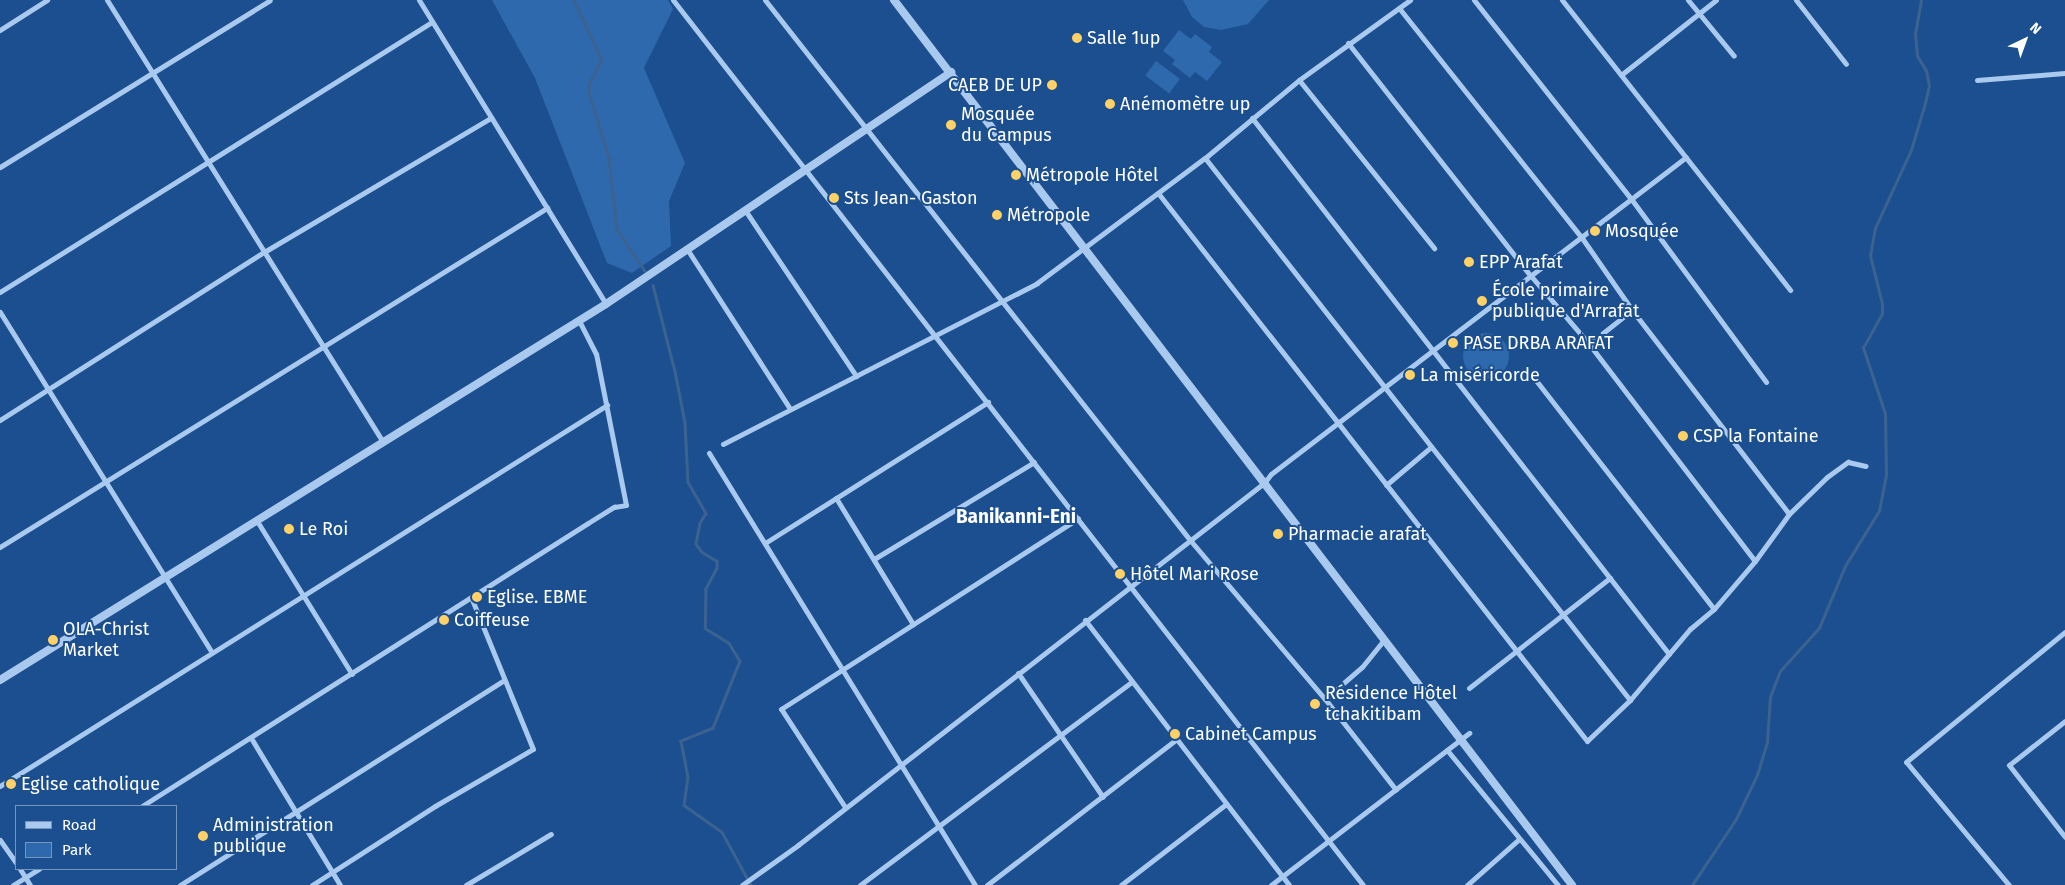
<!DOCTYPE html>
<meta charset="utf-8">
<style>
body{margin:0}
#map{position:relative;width:2065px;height:885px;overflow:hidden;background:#1b4f8f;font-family:"Fira Sans",sans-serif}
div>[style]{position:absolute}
.green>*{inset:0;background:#2e69ad;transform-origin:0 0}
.round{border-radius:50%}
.stream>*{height:2.5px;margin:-1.25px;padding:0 1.25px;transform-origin:1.25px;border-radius:1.25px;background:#3c6290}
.minor>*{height:5px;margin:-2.5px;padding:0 2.5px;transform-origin:2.5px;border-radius:2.5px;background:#a9c9ee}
.tertiary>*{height:8px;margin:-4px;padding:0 4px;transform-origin:4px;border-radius:4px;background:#a9c9ee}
.dots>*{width:14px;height:14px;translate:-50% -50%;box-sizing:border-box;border:2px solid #1b4f8f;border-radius:50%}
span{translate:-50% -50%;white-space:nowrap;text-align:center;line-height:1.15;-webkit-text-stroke:4px #1b4f8f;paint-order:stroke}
.poi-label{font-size:18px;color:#fff}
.left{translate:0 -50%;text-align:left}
.right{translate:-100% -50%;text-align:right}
.neighbourhood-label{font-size:19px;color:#fff;font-weight:700}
.legend{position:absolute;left:15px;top:805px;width:162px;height:65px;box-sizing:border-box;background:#1b4f8f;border:1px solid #7695bc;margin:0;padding:6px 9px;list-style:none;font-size:15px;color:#fff}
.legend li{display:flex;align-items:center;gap:10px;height:25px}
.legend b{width:25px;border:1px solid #7695bc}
.north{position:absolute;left:2000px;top:15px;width:50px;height:50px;-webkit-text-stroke:4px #1b4f8f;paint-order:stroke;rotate:42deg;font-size:14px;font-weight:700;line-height:20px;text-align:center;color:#fff}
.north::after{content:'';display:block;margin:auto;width:18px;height:22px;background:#fff;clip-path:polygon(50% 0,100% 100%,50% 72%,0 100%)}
</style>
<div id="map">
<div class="green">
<div style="clip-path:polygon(492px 0,668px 0,673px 9px,644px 68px,685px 163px,669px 201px,671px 246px,632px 273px,607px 263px,535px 78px)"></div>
<div style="clip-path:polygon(1183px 0,1269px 0,1248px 24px,1221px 30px,1204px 27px,1192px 17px)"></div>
<div style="clip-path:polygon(1179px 30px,1191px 39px,1195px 34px,1212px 47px,1209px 52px,1222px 62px,1207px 81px,1195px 72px,1190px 78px,1172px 64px,1175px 60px,1163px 51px)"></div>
<div style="left:1156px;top:61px;width:30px;height:18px;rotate:37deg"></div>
<div class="round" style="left:1463px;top:333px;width:46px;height:46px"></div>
</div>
<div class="stream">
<div style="left:574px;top:0;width:66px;rotate:65deg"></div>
<div style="left:602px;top:60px;width:27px;rotate:118deg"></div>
<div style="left:589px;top:84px;width:8px;rotate:90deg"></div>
<div style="left:589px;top:92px;width:69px;rotate:73.1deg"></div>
<div style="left:609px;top:158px;width:71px;rotate:83.6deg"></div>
<div style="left:617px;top:229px;width:50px;rotate:56.3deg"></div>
<div style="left:653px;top:285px;width:89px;rotate:75.7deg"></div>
<div style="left:675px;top:371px;width:53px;rotate:79.1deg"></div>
<div style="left:685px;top:423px;width:59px;rotate:87.1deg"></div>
<div style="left:688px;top:482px;width:36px;rotate:60deg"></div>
<div style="left:706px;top:513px;width:12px;rotate:121deg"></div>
<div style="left:700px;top:523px;width:21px;rotate:101deg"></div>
<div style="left:696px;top:544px;width:10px;rotate:53deg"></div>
<div style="left:702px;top:552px;width:17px;rotate:31deg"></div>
<div style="left:717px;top:561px;width:7px;rotate:90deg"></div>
<div style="left:717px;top:568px;width:24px;rotate:118deg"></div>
<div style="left:706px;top:589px;width:39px;rotate:91deg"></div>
<div style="left:705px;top:628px;width:28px;rotate:32deg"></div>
<div style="left:729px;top:643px;width:21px;rotate:59deg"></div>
<div style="left:740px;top:661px;width:72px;rotate:111.9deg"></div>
<div style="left:713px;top:728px;width:35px;rotate:158deg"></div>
<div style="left:681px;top:741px;width:37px;rotate:79deg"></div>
<div style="left:688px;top:777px;width:28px;rotate:98deg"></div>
<div style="left:684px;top:805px;width:47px;rotate:35.4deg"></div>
<div style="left:722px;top:832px;width:60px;rotate:61.3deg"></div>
<div style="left:1692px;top:885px;width:79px;rotate:-56.3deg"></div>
<div style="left:1736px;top:819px;width:49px;rotate:-64.5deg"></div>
<div style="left:1757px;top:775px;width:34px;rotate:-73deg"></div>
<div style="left:1767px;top:743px;width:46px;rotate:-86.3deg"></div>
<div style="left:1770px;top:697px;width:28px;rotate:-69deg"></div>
<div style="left:1780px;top:671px;width:58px;rotate:-47.8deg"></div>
<div style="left:1819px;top:628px;width:67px;rotate:-67.2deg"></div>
<div style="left:1845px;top:566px;width:65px;rotate:-58.3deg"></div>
<div style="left:1879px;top:511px;width:37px;rotate:-79deg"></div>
<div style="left:1886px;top:475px;width:61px;rotate:-90.9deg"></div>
<div style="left:1885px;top:414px;width:70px;rotate:-108.4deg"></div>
<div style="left:1863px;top:348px;width:39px;rotate:-61deg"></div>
<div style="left:1882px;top:314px;width:10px;rotate:-90deg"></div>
<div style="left:1882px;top:304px;width:49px;rotate:-104deg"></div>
<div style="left:1870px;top:256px;width:28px;rotate:-80deg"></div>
<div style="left:1875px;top:228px;width:86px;rotate:-65.2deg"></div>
<div style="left:1911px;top:150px;width:49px;rotate:-73.4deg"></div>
<div style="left:1925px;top:103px;width:17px;rotate:-77deg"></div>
<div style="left:1929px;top:86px;width:15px;rotate:-101deg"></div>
<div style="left:1926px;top:71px;width:17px;rotate:-121deg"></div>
<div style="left:1917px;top:56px;width:22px;rotate:-95deg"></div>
<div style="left:1915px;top:34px;width:35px;rotate:-80deg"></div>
</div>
<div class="minor">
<div style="left:107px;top:0;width:521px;rotate:58.02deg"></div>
<div style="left:419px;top:0;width:357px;rotate:58.4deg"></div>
<div style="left:673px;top:0;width:1122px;rotate:52.06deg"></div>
<div style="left:765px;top:0;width:687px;rotate:51.8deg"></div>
<div style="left:1190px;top:540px;width:209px;rotate:49.7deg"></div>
<div style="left:1325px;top:699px;width:115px;rotate:52deg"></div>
<div style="left:1474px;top:0;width:255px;rotate:51.7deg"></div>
<div style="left:1632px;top:200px;width:226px;rotate:53.6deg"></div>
<div style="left:1562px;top:0;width:369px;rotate:51.8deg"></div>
<div style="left:1688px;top:0;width:72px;rotate:50.6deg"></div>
<div style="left:1796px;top:0;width:81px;rotate:52deg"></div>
<div style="left:1399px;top:8px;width:294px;rotate:51.5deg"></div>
<div style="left:1582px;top:238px;width:88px;rotate:55.2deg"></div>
<div style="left:1632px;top:310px;width:257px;rotate:52.4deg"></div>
<div style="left:0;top:30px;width:56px;rotate:-32.6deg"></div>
<div style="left:1348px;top:43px;width:296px;rotate:51.9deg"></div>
<div style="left:1531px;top:276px;width:89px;rotate:49.5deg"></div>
<div style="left:1589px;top:344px;width:273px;rotate:52.6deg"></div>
<div style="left:1621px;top:75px;width:121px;rotate:-38.3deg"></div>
<div style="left:1299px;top:80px;width:216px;rotate:51.2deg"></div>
<div style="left:1977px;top:80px;width:88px;rotate:-4.5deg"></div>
<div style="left:1252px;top:118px;width:679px;rotate:52.12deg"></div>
<div style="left:1205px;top:158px;width:689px;rotate:51.9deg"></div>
<div style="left:0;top:167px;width:317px;rotate:-31.7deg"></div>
<div style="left:1158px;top:193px;width:696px;rotate:51.94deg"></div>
<div style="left:1587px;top:741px;width:59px;rotate:-43.6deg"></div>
<div style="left:1630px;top:700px;width:93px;rotate:-49.8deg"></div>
<div style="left:1690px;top:629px;width:31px;rotate:-40deg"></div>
<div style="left:1714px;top:609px;width:63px;rotate:-49.5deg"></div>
<div style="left:1755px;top:561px;width:58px;rotate:-54.1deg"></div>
<div style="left:1789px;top:514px;width:53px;rotate:-44.2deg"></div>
<div style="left:1827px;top:477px;width:26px;rotate:-36deg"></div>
<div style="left:1848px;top:462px;width:18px;rotate:13deg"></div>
<div style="left:745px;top:210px;width:200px;rotate:56.2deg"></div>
<div style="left:687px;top:249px;width:190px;rotate:57.2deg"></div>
<div style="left:0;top:292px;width:509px;rotate:-32.01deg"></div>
<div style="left:0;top:312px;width:399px;rotate:58.1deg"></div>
<div style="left:1589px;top:344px;width:55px;rotate:-38.3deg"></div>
<div style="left:1531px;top:374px;width:298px;rotate:52.1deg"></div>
<div style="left:0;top:420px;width:313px;rotate:-32.5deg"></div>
<div style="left:264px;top:252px;width:264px;rotate:-30.6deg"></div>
<div style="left:723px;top:444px;width:353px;rotate:-27.1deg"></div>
<div style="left:1037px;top:283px;width:209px;rotate:-36.7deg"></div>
<div style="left:1205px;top:158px;width:122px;rotate:-39.7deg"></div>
<div style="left:1299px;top:80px;width:137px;rotate:-35.8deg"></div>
<div style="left:709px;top:453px;width:507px;rotate:58.38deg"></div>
<div style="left:1386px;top:485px;width:59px;rotate:-40.2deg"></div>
<div style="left:836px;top:498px;width:148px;rotate:58.6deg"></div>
<div style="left:257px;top:521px;width:180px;rotate:58.2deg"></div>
<div style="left:765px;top:543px;width:264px;rotate:-32.3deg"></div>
<div style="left:0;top:547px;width:644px;rotate:-31.79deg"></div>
<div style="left:874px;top:559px;width:187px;rotate:-31.2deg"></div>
<div style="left:1085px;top:620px;width:334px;rotate:52.4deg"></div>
<div style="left:1018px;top:673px;width:150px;rotate:55.6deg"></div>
<div style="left:1469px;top:688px;width:179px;rotate:-38deg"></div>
<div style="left:1325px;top:699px;width:49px;rotate:-40.9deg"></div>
<div style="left:1362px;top:667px;width:35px;rotate:-51deg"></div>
<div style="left:2065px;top:721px;width:71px;rotate:141.8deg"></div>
<div style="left:2009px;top:765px;width:91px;rotate:52.1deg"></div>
<div style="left:251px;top:738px;width:172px;rotate:58.8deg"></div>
<div style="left:1447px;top:750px;width:175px;rotate:50.6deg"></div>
<div style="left:0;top:786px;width:717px;rotate:-32.12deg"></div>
<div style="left:142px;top:806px;width:528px;rotate:-32.4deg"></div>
<div style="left:588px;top:523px;width:31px;rotate:-32deg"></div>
<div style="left:614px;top:507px;width:12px;rotate:-9deg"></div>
<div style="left:626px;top:505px;width:154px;rotate:-101.2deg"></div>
<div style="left:596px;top:354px;width:37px;rotate:-117deg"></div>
<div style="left:845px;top:807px;width:117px;rotate:-123.1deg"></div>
<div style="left:781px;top:709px;width:353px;rotate:-32.7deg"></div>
<div style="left:0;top:840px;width:28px;rotate:55deg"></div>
<div style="left:20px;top:869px;width:19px;rotate:58deg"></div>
<div style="left:13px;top:885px;width:31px;rotate:-32deg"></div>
<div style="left:180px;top:885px;width:382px;rotate:-32.3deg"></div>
<div style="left:312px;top:885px;width:146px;rotate:-32.7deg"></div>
<div style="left:435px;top:806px;width:113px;rotate:-30.2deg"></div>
<div style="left:533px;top:749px;width:164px;rotate:-112.2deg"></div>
<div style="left:466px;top:885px;width:99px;rotate:-31deg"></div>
<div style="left:742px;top:885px;width:69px;rotate:-35.5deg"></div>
<div style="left:798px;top:845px;width:590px;rotate:-37.84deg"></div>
<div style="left:1264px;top:483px;width:11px;rotate:-52deg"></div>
<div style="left:1271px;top:474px;width:522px;rotate:-37.37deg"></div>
<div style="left:860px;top:885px;width:339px;rotate:-36.8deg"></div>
<div style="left:987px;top:885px;width:237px;rotate:-37.6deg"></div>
<div style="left:1121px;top:885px;width:131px;rotate:-37.6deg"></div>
<div style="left:1271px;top:885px;width:250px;rotate:-37.5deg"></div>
<div style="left:1467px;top:885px;width:69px;rotate:-41.5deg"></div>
<div style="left:2009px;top:885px;width:160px;rotate:-129.9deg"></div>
<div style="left:1906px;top:762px;width:205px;rotate:-39.3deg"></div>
</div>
<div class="tertiary">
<div style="left:894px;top:0;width:1115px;rotate:52.54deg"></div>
<div style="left:0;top:680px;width:713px;rotate:-31.82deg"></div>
<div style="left:606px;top:304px;width:416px;rotate:-33.9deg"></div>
</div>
<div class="dots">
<div style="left:1077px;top:38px;background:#ffd166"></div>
<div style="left:1052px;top:85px;background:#ffd166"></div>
<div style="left:1110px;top:104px;background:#ffd166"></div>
<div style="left:951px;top:125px;background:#ffd166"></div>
<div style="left:1016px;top:175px;background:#ffd166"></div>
<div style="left:834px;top:198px;background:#ffd166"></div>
<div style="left:997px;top:215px;background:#ffd166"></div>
<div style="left:1595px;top:231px;background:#ffd166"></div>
<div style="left:1469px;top:262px;background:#ffd166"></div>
<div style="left:1482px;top:301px;background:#ffd166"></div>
<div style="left:1453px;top:343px;background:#ffd166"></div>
<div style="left:1410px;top:375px;background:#ffd166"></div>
<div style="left:1683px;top:436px;background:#ffd166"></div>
<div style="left:289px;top:529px;background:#ffd166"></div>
<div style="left:1278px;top:534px;background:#ffd166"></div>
<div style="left:1120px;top:574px;background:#ffd166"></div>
<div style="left:477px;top:597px;background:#ffd166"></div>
<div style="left:444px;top:620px;background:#ffd166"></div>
<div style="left:53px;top:640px;background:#ffd166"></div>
<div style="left:1315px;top:704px;background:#ffd166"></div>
<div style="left:1175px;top:734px;background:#ffd166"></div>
<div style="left:11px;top:784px;background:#ffd166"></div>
<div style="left:203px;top:836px;background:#ffd166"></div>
</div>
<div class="poi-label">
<span class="left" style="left:1087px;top:38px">Salle 1up</span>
<span class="right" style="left:1042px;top:85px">CAEB DE UP</span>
<span class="left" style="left:1120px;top:104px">Anémomètre up</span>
<span class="left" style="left:961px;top:125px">Mosquée<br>du Campus</span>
<span class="left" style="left:1026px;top:175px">Métropole Hôtel</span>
<span class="left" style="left:844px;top:198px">Sts Jean- Gaston</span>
<span class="left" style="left:1007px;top:215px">Métropole</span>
<span class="left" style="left:1605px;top:231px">Mosquée</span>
<span class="left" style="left:1479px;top:262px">EPP Arafat</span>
<span class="left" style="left:1492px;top:301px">École primaire<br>publique d'Arrafat</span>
<span class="left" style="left:1463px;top:343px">PASE DRBA ARAFAT</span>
<span class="left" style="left:1420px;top:375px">La miséricorde</span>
<span class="left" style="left:1693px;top:436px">CSP la Fontaine</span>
<span class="left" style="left:299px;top:529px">Le Roi</span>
<span class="left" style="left:1288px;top:534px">Pharmacie arafat</span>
<span class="left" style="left:1130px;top:574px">Hôtel Mari Rose</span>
<span class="left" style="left:487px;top:597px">Eglise. EBME</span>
<span class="left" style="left:454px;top:620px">Coiffeuse</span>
<span class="left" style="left:63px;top:640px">OLA-Christ<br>Market</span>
<span class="left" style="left:1325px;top:704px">Résidence Hôtel<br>tchakitibam</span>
<span class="left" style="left:1185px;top:734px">Cabinet Campus</span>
<span class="left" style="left:21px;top:784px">Eglise catholique</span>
<span class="left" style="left:213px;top:836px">Administration<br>publique</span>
</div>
<div class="neighbourhood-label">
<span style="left:1016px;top:517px">Banikanni-Eni</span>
</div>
<ul class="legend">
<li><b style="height:6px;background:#a9c9ee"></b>Road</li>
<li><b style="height:14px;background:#2e69ad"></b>Park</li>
</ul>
<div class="north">N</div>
</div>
